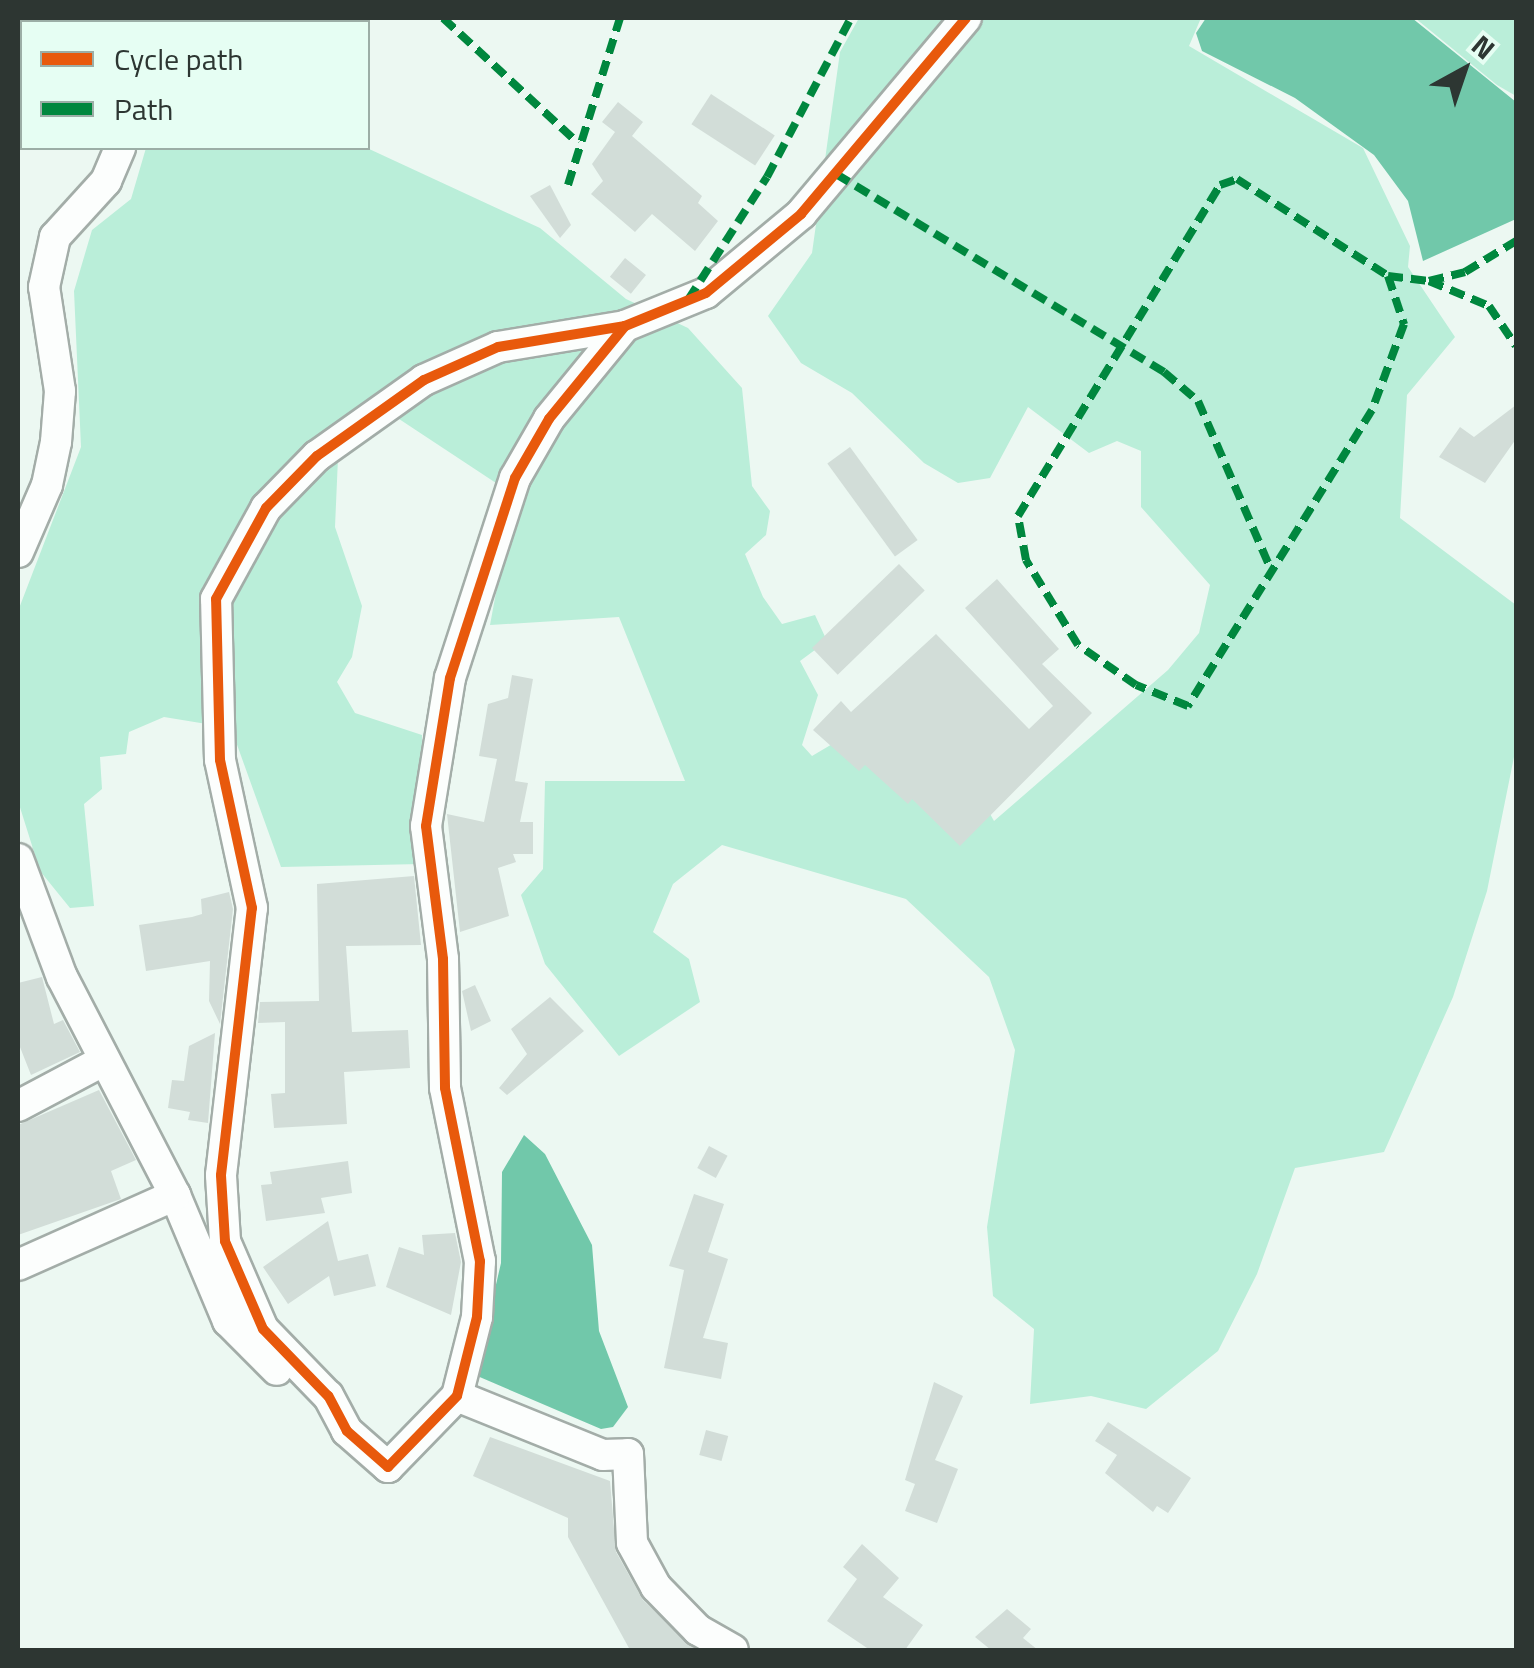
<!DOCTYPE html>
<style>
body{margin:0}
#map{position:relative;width:1534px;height:1668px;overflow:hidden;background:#ecf8f2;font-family:"Titillium Web",sans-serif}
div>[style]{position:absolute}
.green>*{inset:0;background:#baeed9}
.water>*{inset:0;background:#71c8aa}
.building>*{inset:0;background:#d2ddd8;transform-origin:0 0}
.roads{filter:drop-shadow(2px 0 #a3ada8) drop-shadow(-2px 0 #a3ada8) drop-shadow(0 2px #a3ada8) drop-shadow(0 -2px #a3ada8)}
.minor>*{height:30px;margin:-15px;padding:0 15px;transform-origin:15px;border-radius:15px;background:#fcfefd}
.quiet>*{height:8px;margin-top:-4px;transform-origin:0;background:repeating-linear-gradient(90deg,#00873e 0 15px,transparent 0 23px)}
.cycleway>*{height:10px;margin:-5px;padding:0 5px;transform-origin:5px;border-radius:5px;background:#e8590c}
span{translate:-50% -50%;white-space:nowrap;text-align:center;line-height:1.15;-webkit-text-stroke:8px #e6fef3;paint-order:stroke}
.frame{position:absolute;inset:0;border:20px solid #2d3632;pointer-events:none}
.legend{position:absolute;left:20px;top:20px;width:350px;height:130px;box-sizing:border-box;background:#e6fef3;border:2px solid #9caea6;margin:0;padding:12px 18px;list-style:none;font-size:30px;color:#2d3632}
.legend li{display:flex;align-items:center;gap:20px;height:50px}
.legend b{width:50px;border:2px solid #9caea6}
.north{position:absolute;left:1414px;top:20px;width:100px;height:100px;-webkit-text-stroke:8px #e6fef3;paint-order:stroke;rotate:40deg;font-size:28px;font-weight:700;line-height:40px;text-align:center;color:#2d3632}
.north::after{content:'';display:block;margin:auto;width:35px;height:45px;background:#2d3632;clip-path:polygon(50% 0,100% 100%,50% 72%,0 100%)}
</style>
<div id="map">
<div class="green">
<div style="clip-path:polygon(859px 18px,1201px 18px,1189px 46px,1363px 148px,1410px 246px,1408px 267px,1455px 337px,1407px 395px,1400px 518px,1516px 605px,1516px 747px,1487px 891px,1453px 997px,1384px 1152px,1295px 1168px,1257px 1274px,1218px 1351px,1146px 1409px,1091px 1396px,1030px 1404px,1034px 1329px,993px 1296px,987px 1227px,1015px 1050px,989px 977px,906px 899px,722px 845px,673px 884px,653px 932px,689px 959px,700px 1002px,619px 1056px,545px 964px,521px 895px,543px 869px,545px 781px,685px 781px,619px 617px,490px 625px,514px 495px,393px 415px,338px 458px,335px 527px,362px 606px,352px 657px,337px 682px,355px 713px,422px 735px,421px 864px,281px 867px,231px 728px,164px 717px,129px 732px,126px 754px,100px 757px,102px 789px,84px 804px,94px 906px,70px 908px,40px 871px,18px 801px,18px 611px,81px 447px,74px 291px,92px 230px,131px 199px,146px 148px,367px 148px,540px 228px,626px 299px,688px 328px,742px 388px,752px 486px,770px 511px,766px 535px,745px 554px,763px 597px,782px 624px,815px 615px,827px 641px,800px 661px,818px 695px,802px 745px,812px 756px,834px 743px,957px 755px,994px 821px,1168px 670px,1199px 633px,1210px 585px,1141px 507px,1141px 451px,1117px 441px,1089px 453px,1028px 407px,990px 478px,958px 483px,924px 463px,852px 393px,801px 363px,768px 316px,812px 253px,840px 52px)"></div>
<div style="clip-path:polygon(1415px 18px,1516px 18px,1516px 96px,1497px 85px)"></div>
</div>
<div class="water">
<div style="clip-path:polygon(1206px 18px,1412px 18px,1516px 102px,1516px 219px,1423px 261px,1408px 201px,1374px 155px,1295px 98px,1202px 51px,1196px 33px)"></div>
<div style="clip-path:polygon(524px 1135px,545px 1154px,592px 1245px,599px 1331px,628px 1407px,613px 1427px,601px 1429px,475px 1375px,501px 1263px,502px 1172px)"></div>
</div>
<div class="building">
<div style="left:711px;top:94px;width:76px;height:36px;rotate:33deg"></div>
<div style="clip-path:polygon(618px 102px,643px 122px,632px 136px,702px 196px,698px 203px,718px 221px,695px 251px,652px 214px,635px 232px,591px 194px,603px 181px,592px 164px,615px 132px,602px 122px)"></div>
<div style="clip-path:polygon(550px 185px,571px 225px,560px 238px,530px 196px)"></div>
<div style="left:625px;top:258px;width:27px;height:24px;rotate:39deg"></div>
<div style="clip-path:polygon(1516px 405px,1516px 439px,1485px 483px,1439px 457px,1460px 427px,1474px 437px)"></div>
<div style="left:850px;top:447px;width:115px;height:28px;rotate:54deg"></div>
<div style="left:899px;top:564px;width:37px;height:121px;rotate:46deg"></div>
<div style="clip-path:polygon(997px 579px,1059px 649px,1042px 664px,1092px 713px,960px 846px,912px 799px,908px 804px,865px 765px,859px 771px,813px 730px,841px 701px,851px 712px,936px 634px,1029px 729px,1053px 706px,965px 608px)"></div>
<div style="clip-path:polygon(512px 675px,533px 679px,515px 781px,528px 783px,520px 822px,533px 822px,533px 854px,513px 854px,516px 862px,498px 868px,509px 916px,460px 932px,447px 814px,484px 822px,497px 759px,479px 756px,488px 704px,508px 698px)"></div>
<div style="clip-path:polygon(414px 876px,421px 945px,346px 946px,352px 1032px,408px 1030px,410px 1068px,344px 1072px,347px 1124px,274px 1128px,271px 1094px,285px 1093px,285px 1022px,258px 1023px,260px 1002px,319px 1001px,317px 884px)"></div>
<div style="clip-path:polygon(229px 892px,233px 909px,220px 1024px,209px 1001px,210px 961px,146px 971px,139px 925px,192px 917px,202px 914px,201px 899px)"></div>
<div style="clip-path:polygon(42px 977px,54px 1024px,63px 1020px,80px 1052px,31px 1075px,18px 1042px,18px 983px)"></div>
<div style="clip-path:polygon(475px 985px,491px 1021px,471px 1031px,462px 991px)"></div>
<div style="clip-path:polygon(550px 997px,584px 1031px,507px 1095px,499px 1088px,527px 1054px,511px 1029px)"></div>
<div style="clip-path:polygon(215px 1033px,208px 1123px,188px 1120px,190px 1112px,168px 1108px,172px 1080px,184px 1081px,189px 1046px)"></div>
<div style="clip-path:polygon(99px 1090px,136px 1160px,111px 1171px,121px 1199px,18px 1235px,18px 1125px)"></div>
<div style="left:709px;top:1146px;width:21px;height:25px;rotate:28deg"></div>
<div style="clip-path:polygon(348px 1161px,352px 1193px,321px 1198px,325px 1213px,266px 1221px,261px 1185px,272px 1184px,270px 1172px)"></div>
<div style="clip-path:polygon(694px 1194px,724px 1204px,708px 1252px,728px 1259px,703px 1338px,728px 1343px,721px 1379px,664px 1368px,684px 1270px,669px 1266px)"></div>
<div style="clip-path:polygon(328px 1221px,338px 1261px,368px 1254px,376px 1286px,334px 1296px,329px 1276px,288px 1304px,263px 1267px)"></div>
<div style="clip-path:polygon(455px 1233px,461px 1262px,451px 1315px,386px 1287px,399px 1247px,424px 1255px,422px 1235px)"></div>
<div style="clip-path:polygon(934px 1382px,963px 1396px,935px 1460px,958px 1469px,937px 1523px,905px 1511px,915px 1484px,905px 1480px)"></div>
<div style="clip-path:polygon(1108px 1422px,1191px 1478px,1168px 1513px,1157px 1506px,1153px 1512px,1105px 1473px,1117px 1455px,1095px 1441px)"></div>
<div style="left:706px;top:1430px;width:23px;height:26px;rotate:15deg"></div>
<div style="clip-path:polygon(490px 1437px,610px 1481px,616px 1552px,643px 1600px,696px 1650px,630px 1650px,568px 1537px,568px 1518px,473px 1476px)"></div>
<div style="clip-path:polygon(862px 1544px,899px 1578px,883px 1597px,923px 1625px,905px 1650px,870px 1650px,827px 1621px,857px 1579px,843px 1567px)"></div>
<div style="clip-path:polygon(1007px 1609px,1031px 1629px,1023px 1638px,1038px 1650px,991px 1650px,975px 1637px)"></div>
</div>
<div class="roads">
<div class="minor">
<div style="left:147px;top:22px;width:4px;rotate:-90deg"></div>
<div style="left:625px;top:326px;width:120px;rotate:129.3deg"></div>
<div style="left:549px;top:419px;width:68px;rotate:120deg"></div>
<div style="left:515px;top:478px;width:210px;rotate:108deg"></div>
<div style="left:450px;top:678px;width:150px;rotate:99.2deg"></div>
<div style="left:426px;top:826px;width:134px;rotate:82.7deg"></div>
<div style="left:443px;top:959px;width:129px;rotate:89.1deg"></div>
<div style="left:445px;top:1088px;width:177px;rotate:78.6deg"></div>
<div style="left:480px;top:1261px;width:56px;rotate:93.1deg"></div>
<div style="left:477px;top:1317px;width:81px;rotate:104.2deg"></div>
<div style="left:457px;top:1396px;width:99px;rotate:134.2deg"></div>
<div style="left:388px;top:1467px;width:55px;rotate:-138.7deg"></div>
<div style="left:347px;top:1431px;width:40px;rotate:-118deg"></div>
<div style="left:328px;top:1396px;width:93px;rotate:-134.1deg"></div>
<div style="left:263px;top:1329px;width:96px;rotate:-113.4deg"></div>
<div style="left:225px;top:1241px;width:66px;rotate:-93.5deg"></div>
<div style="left:221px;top:1175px;width:269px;rotate:-83.4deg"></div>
<div style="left:252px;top:908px;width:151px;rotate:-102.2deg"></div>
<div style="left:220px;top:760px;width:161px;rotate:-91.4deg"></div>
<div style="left:216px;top:599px;width:104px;rotate:-61.2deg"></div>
<div style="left:266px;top:508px;width:73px;rotate:-45.6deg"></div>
<div style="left:317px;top:456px;width:131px;rotate:-35.4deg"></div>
<div style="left:424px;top:380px;width:81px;rotate:-24deg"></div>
<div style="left:498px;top:347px;width:129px;rotate:-9.4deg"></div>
<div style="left:625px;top:326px;width:87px;rotate:-22.2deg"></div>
<div style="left:706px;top:293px;width:124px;rotate:-39.7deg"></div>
<div style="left:801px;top:214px;width:256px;rotate:-49.9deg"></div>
<div style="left:18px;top:552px;width:73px;rotate:-66.6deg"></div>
<div style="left:47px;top:485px;width:44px;rotate:-78.2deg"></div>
<div style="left:56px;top:442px;width:51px;rotate:-85.5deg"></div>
<div style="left:60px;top:391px;width:105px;rotate:-98.7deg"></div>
<div style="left:44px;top:287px;width:51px;rotate:-77.6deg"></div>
<div style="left:55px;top:237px;width:76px;rotate:-47.7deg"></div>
<div style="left:106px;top:181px;width:36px;rotate:-67deg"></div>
<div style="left:18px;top:859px;width:126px;rotate:69.6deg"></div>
<div style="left:62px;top:977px;width:246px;rotate:62.6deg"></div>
<div style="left:175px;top:1195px;width:137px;rotate:67.2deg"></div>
<div style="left:228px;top:1321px;width:69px;rotate:45deg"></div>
<div style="left:18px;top:1106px;width:96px;rotate:-27.9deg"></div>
<div style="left:18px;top:1265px;width:172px;rotate:-24deg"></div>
<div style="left:457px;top:1396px;width:157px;rotate:22deg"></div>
<div style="left:603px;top:1455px;width:25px;rotate:-2deg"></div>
<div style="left:628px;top:1454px;width:89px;rotate:87.4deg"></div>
<div style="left:632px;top:1543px;width:50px;rotate:61.4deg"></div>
<div style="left:656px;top:1587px;width:60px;rotate:45.7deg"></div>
<div style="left:698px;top:1630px;width:40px;rotate:29.7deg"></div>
</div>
</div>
<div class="quiet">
<div style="left:443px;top:18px;width:184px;rotate:42.8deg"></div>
<div style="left:836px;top:174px;width:383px;rotate:31.1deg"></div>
<div style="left:1164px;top:372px;width:45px;rotate:40.5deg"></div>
<div style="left:1198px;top:401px;width:179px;rotate:66.6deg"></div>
<div style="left:1237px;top:179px;width:179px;rotate:32.7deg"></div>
<div style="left:1388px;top:276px;width:51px;rotate:71.6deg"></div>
<div style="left:1404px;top:324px;width:92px;rotate:110.4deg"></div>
<div style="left:1372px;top:410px;width:349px;rotate:121.9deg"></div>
<div style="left:1188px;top:706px;width:56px;rotate:-158deg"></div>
<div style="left:1136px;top:685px;width:70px;rotate:-145.4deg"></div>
<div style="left:1078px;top:645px;width:100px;rotate:-121.5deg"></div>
<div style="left:1026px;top:560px;width:45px;rotate:-100.3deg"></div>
<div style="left:1018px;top:516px;width:388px;rotate:-58.6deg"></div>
<div style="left:1220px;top:185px;width:18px;rotate:-19deg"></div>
<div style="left:568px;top:185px;width:175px;rotate:-72.7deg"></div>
<div style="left:1388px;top:276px;width:41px;rotate:7deg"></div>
<div style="left:1429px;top:281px;width:37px;rotate:-14deg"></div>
<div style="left:1465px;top:272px;width:60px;rotate:-31.3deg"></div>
<div style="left:1429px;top:281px;width:65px;rotate:22.6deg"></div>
<div style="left:1489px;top:306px;width:48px;rotate:56deg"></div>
<div style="left:688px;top:300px;width:146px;rotate:-57.3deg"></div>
<div style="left:767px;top:177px;width:180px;rotate:-62.2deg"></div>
</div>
<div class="cycleway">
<div style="left:625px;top:326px;width:120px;rotate:129.3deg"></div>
<div style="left:549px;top:419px;width:68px;rotate:120deg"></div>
<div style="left:515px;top:478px;width:210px;rotate:108deg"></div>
<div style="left:450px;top:678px;width:150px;rotate:99.2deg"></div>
<div style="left:426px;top:826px;width:134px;rotate:82.7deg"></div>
<div style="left:443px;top:959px;width:129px;rotate:89.1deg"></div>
<div style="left:445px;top:1088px;width:177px;rotate:78.6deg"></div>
<div style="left:480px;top:1261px;width:56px;rotate:93.1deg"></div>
<div style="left:477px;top:1317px;width:81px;rotate:104.2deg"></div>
<div style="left:457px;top:1396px;width:99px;rotate:134.2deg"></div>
<div style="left:388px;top:1467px;width:55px;rotate:-138.7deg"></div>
<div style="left:347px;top:1431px;width:40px;rotate:-118deg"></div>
<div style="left:328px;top:1396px;width:93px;rotate:-134.1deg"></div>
<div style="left:263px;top:1329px;width:96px;rotate:-113.4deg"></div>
<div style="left:225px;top:1241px;width:66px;rotate:-93.5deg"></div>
<div style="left:221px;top:1175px;width:269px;rotate:-83.4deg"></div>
<div style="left:252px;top:908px;width:151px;rotate:-102.2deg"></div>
<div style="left:220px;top:760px;width:161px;rotate:-91.4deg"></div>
<div style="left:216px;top:599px;width:104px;rotate:-61.2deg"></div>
<div style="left:266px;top:508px;width:73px;rotate:-45.6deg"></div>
<div style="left:317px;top:456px;width:131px;rotate:-35.4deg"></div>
<div style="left:424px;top:380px;width:81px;rotate:-24deg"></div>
<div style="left:498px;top:347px;width:129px;rotate:-9.4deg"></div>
<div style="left:625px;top:326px;width:87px;rotate:-22.2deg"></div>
<div style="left:706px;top:293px;width:124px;rotate:-39.7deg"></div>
<div style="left:801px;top:214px;width:256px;rotate:-49.9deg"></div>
</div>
<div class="frame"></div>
<ul class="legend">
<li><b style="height:12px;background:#e8590c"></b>Cycle path</li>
<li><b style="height:12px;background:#00873e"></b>Path</li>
</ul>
<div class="north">N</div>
</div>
